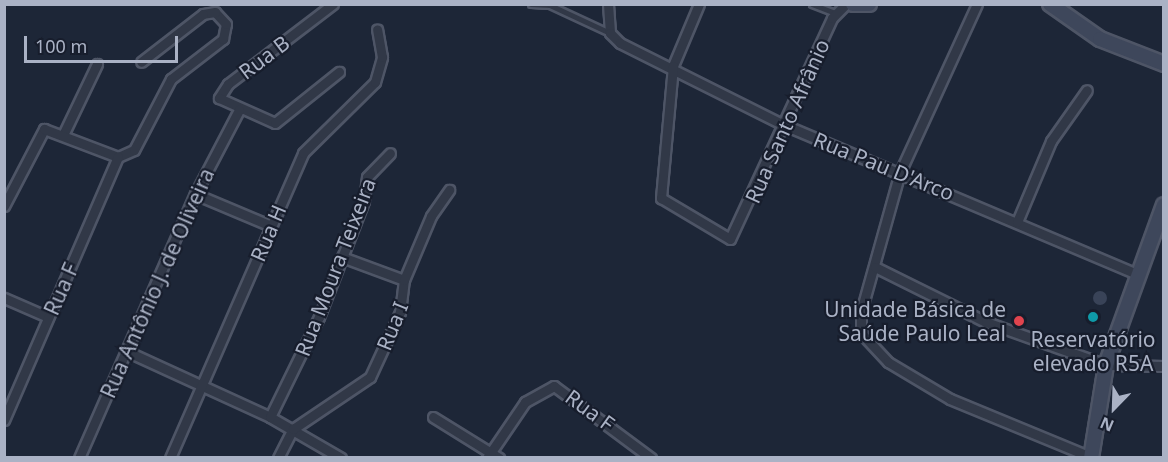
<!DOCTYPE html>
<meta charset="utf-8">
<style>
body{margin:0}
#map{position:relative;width:1168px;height:462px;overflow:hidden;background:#1d2637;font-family:"Noto Sans",sans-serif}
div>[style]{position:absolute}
.building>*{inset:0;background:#394358}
.round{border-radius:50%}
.roads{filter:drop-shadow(2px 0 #4e5566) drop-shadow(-2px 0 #4e5566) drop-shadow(0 2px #4e5566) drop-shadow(0 -2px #4e5566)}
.lane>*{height:4.5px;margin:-2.25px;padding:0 2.25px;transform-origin:2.25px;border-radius:2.25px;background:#313847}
.street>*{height:9px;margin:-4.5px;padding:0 4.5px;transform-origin:4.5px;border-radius:4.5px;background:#313847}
.secondary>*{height:14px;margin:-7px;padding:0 7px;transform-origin:7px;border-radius:7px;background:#3e475b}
.dots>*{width:16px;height:16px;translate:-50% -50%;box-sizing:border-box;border:3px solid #171d2c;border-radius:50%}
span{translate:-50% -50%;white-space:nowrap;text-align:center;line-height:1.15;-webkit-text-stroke:4.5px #171d2c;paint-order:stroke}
.street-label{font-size:21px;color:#aab2c5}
.poi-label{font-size:21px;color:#aab2c5}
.right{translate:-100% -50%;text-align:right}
.frame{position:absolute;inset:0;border:6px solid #aab2c5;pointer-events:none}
.north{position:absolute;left:1084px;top:378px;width:60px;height:60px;-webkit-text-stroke:4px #171d2c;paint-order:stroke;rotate:203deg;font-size:16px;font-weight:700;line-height:24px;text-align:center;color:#aab2c5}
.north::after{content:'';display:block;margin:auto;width:21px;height:27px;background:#aab2c5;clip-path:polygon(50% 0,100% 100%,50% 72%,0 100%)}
.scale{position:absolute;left:24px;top:36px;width:154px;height:27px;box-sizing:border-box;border:3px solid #aab2c5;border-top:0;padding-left:8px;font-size:18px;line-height:21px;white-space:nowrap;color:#aab2c5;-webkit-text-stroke:4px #171d2c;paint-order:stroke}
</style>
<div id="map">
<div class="building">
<div class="round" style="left:1093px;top:291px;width:14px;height:14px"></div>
<div class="round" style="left:1087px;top:311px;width:12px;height:12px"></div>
</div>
<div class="roads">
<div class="lane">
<div style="left:531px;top:4px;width:19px;rotate:3deg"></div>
<div style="left:550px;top:5px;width:66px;rotate:25deg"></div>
<div style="left:812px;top:4px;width:26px;rotate:21deg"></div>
</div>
<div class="street">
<div style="left:333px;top:4px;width:132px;rotate:142.7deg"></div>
<div style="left:228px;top:84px;width:17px;rotate:123deg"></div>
<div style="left:219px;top:98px;width:61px;rotate:24.1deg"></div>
<div style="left:275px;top:123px;width:82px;rotate:-38.6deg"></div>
<div style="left:608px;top:4px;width:29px;rotate:86deg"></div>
<div style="left:610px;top:33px;width:14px;rotate:45deg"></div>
<div style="left:620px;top:43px;width:181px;rotate:26.6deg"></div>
<div style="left:782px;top:124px;width:383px;rotate:22.9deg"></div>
<div style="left:699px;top:4px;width:67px;rotate:112.8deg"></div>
<div style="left:673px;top:66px;width:133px;rotate:95.2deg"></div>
<div style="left:661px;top:198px;width:80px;rotate:30.7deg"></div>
<div style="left:730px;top:239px;width:243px;rotate:-65.2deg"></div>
<div style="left:832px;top:18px;width:20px;rotate:-45deg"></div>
<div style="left:977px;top:4px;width:185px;rotate:114.6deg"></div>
<div style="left:900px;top:172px;width:145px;rotate:105.6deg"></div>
<div style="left:861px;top:312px;width:21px;rotate:90deg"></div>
<div style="left:861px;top:333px;width:40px;rotate:47deg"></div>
<div style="left:888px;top:362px;width:72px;rotate:30.8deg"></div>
<div style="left:950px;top:399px;width:152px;rotate:22.4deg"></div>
<div style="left:63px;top:135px;width:79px;rotate:-64.4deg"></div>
<div style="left:118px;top:157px;width:17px;rotate:-24deg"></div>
<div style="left:134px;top:150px;width:80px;rotate:-62.5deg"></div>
<div style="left:171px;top:79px;width:66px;rotate:-37.6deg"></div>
<div style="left:223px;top:39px;width:15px;rotate:-79deg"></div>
<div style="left:226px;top:24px;width:16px;rotate:-133deg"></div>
<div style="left:215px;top:12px;width:12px;rotate:171deg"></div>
<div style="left:203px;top:14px;width:78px;rotate:142.3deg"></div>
<div style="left:195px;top:194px;width:82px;rotate:22.8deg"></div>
<div style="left:4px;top:206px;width:87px;rotate:-62.5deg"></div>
<div style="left:44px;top:129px;width:79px;rotate:20.7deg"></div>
<div style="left:1017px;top:222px;width:88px;rotate:-67.2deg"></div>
<div style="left:1051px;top:141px;width:62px;rotate:-54.8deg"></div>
<div style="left:342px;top:257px;width:66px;rotate:20.4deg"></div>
<div style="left:875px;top:267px;width:124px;rotate:26.4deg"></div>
<div style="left:986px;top:322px;width:127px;rotate:19.7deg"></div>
<div style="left:1106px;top:365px;width:58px;rotate:1deg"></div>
<div style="left:4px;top:298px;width:48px;rotate:23.4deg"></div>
<div style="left:126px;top:351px;width:158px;rotate:24.6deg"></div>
<div style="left:270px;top:417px;width:82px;rotate:30deg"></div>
<div style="left:270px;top:417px;width:111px;rotate:-63.9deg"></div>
<div style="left:319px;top:317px;width:124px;rotate:-68.8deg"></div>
<div style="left:364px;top:201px;width:24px;rotate:-83deg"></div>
<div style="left:367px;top:177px;width:33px;rotate:-46deg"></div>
<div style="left:433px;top:417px;width:78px;rotate:31.8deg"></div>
<div style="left:4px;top:420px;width:287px;rotate:-66.6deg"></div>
<div style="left:79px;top:458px;width:288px;rotate:-66.3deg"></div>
<div style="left:195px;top:194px;width:95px;rotate:-62.4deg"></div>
<div style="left:170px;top:458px;width:333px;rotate:-66.4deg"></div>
<div style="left:303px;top:153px;width:101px;rotate:-44.6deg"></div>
<div style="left:375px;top:82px;width:26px;rotate:-74deg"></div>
<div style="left:382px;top:57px;width:28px;rotate:-100deg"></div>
<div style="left:278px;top:458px;width:33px;rotate:-63deg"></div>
<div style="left:293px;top:429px;width:93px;rotate:-34deg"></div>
<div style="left:370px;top:377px;width:72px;rotate:-65.2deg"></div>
<div style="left:400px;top:312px;width:32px;rotate:-83deg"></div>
<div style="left:404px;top:280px;width:69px;rotate:-67.1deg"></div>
<div style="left:431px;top:216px;width:32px;rotate:-55deg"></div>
<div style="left:487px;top:458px;width:68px;rotate:-55.8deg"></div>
<div style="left:525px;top:402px;width:33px;rotate:-29deg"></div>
<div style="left:554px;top:386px;width:121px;rotate:36.6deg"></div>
</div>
<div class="secondary">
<div style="left:853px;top:4px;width:16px"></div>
<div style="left:1050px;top:4px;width:61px;rotate:35deg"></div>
<div style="left:1100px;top:39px;width:69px;rotate:21.3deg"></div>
<div style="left:1091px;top:458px;width:94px;rotate:-80.8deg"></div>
<div style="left:1106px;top:365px;width:170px;rotate:-70.1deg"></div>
</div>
</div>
<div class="dots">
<div style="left:1093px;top:317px;background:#0f9aa8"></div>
<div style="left:1019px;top:321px;background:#e0444e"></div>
</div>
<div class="street-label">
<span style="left:264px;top:57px;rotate:-37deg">Rua B</span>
<span style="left:787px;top:121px;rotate:-66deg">Rua Santo Afrânio</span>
<span style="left:884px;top:166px;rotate:22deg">Rua Pau D'Arco</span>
<span style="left:268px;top:233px;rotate:-67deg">Rua H</span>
<span style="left:335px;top:267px;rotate:-69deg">Rua Moura Teixeira</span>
<span style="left:157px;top:283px;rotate:-66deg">Rua Antônio J. de Oliveira</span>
<span style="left:61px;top:289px;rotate:-66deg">Rua F</span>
<span style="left:392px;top:326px;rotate:-68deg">Rua I</span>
<span style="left:590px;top:410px;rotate:36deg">Rua F</span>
</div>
<div class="poi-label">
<span class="right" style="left:1006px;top:321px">Unidade Básica de<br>Saúde Paulo Leal</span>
<span style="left:1093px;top:351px">Reservatório<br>elevado R5A</span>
</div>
<div class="frame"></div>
<div class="north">N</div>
<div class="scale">100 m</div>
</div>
